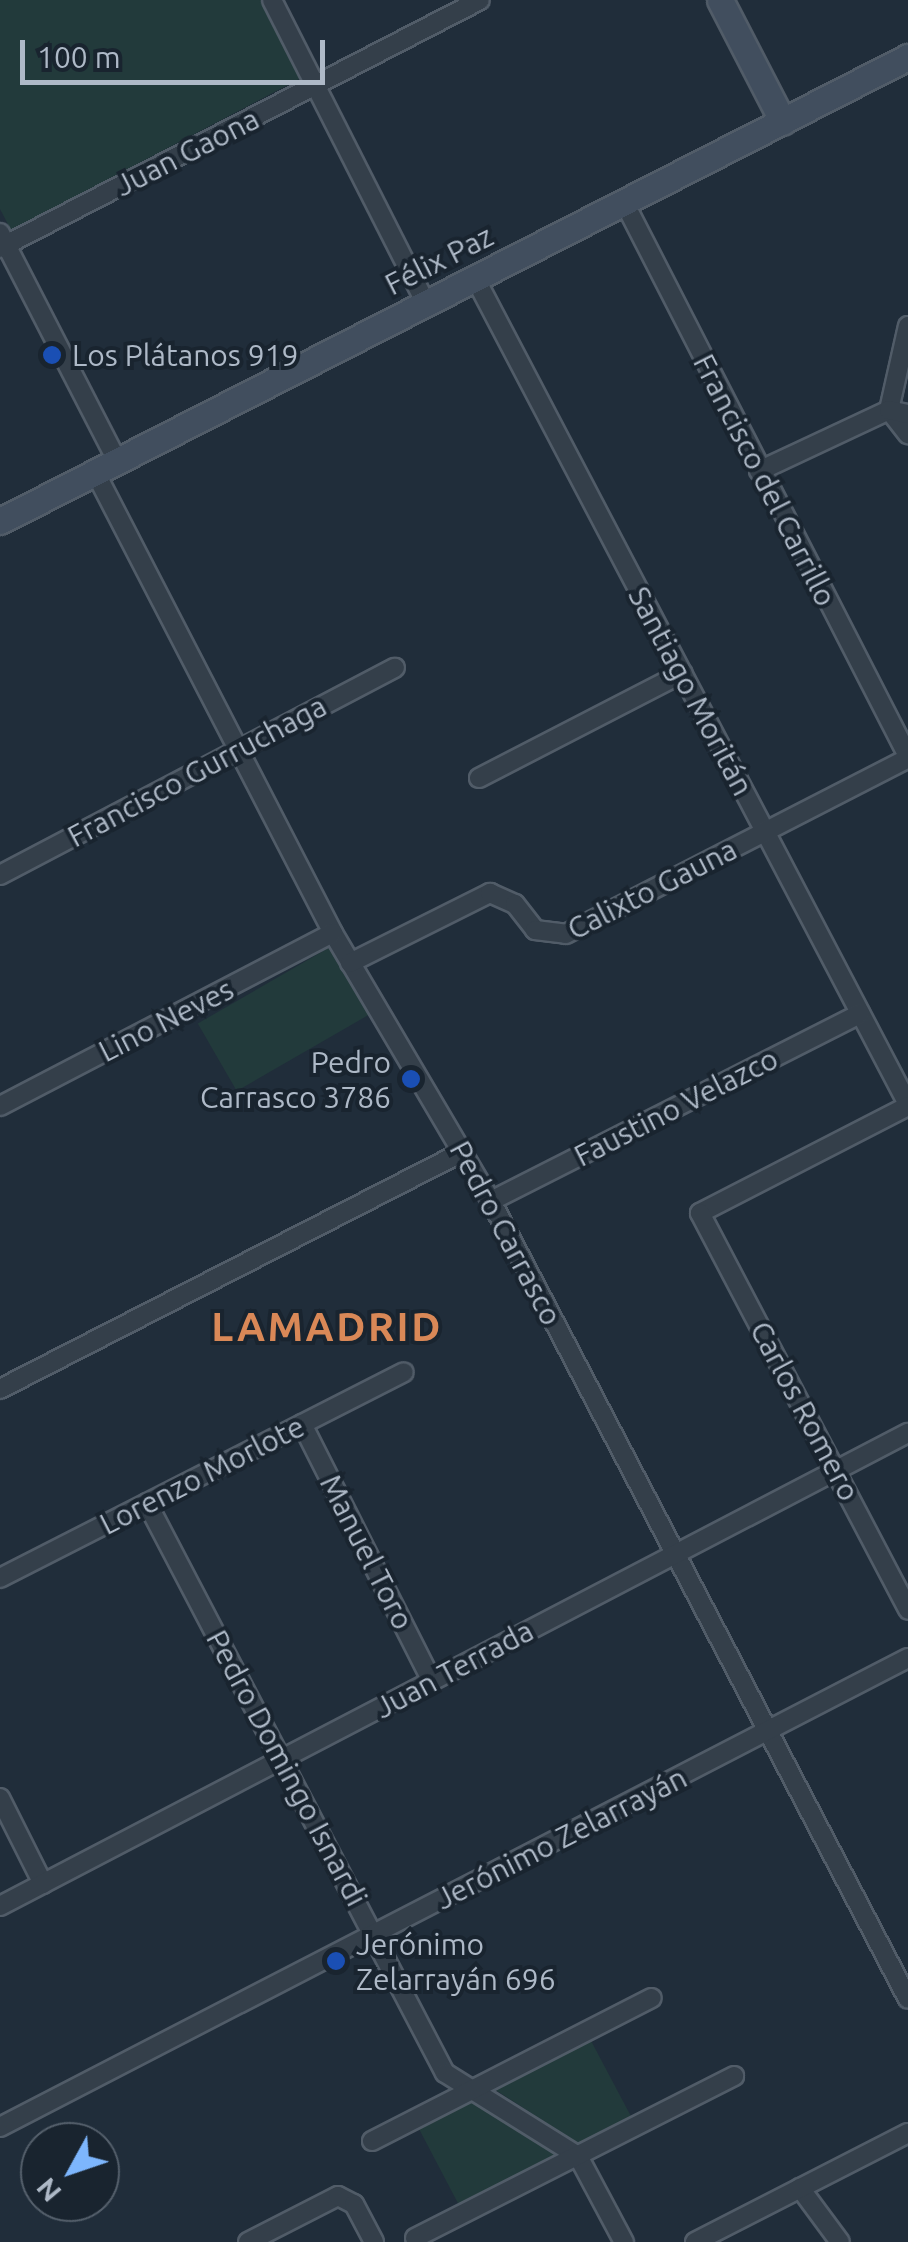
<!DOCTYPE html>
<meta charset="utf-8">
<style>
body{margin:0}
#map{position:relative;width:908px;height:2242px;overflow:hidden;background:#202d3a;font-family:Ubuntu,sans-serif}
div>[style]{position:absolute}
.green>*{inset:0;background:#223a3b;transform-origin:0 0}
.roads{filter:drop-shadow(2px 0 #515c68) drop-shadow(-2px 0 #515c68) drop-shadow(0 2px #515c68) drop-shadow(0 -2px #515c68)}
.minor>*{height:18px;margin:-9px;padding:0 9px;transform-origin:9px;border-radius:9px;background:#343f4a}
.secondary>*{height:25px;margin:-12.5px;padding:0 12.5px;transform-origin:12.5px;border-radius:12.5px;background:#414e5e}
.dots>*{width:28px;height:28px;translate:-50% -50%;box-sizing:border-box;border:5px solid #19242f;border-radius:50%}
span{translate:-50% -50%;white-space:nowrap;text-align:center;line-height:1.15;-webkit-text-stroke:8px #19242f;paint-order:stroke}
.street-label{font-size:30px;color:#aeb9c7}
.poi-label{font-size:30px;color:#aeb9c7}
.left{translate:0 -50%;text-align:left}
.right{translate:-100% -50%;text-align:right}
.district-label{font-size:40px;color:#d98857;font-weight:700;letter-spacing:2.5px}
.north{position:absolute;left:20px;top:2122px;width:100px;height:100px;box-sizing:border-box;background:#19242f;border:2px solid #55606c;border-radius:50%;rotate:230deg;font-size:28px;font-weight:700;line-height:40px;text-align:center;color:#aeb9c7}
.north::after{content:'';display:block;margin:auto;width:35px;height:45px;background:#7db6fd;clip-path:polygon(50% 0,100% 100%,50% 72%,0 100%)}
.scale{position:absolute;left:20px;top:40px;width:305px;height:45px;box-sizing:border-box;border:5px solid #aeb9c7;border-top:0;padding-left:12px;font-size:30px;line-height:35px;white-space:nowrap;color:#aeb9c7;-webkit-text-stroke:8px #19242f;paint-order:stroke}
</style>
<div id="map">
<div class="green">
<div style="clip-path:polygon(0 0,263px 0,303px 77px,11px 230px,0 209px)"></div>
<div style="left:332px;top:946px;width:78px;height:155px;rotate:60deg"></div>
<div style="clip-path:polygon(589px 2037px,634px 2122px,581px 2145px,494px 2089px)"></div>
<div style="clip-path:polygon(469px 2101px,563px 2157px,461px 2209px,418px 2127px)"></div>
</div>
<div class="roads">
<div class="minor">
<div style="left:272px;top:0;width:340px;rotate:63.1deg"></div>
<div style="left:624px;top:202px;width:623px;rotate:62.86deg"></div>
<div style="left:0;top:233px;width:256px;rotate:62.8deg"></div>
<div style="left:0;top:248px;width:540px;rotate:-27.32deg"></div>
<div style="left:475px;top:278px;width:933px;rotate:62.34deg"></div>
<div style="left:889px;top:410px;width:86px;rotate:-77.3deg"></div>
<div style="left:889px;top:410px;width:31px;rotate:52deg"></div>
<div style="left:759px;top:471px;width:144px;rotate:-25.1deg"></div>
<div style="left:889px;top:410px;width:19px;rotate:12deg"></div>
<div style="left:95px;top:472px;width:519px;rotate:62.69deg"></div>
<div style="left:333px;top:933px;width:311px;rotate:59.5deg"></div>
<div style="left:491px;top:1201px;width:900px;rotate:62.41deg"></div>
<div style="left:479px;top:778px;width:229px;rotate:-27.3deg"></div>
<div style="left:0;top:875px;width:446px;rotate:-27.7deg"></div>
<div style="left:350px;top:963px;width:157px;rotate:-26.6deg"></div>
<div style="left:490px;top:893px;width:27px;rotate:24deg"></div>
<div style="left:515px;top:904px;width:33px;rotate:52deg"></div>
<div style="left:535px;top:930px;width:31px;rotate:7deg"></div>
<div style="left:566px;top:934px;width:385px;rotate:-27.2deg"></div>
<div style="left:0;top:1106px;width:375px;rotate:-27.5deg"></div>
<div style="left:908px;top:1106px;width:234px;rotate:152.8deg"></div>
<div style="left:700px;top:1213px;width:448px;rotate:62.3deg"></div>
<div style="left:491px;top:1201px;width:414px;rotate:-26.9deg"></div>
<div style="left:0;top:1389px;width:521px;rotate:-27.15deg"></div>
<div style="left:302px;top:1424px;width:288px;rotate:63.2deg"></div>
<div style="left:147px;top:1503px;width:643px;rotate:62.4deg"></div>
<div style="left:445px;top:2073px;width:157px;rotate:32deg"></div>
<div style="left:578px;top:2156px;width:98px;rotate:61.9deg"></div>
<div style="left:0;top:1578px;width:453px;rotate:-27deg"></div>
<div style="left:0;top:1798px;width:96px;rotate:63.4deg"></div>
<div style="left:0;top:1906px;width:1024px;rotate:-27.52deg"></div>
<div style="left:0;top:2127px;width:1022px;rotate:-27.32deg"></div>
<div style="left:372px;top:2141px;width:314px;rotate:-27.1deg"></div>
<div style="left:800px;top:2188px;width:67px;rotate:53.5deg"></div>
<div style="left:415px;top:2238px;width:358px;rotate:-26.9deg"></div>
<div style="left:248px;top:2242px;width:101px;rotate:-27.1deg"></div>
<div style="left:338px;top:2196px;width:18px;rotate:27deg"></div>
<div style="left:354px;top:2204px;width:43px;rotate:62.2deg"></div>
<div style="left:695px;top:2242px;width:239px;rotate:-27.1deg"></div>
</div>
<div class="secondary">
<div style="left:720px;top:0;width:137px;rotate:62.7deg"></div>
<div style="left:0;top:521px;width:1020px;rotate:-27.07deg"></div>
</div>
</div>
<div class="dots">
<div style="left:52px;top:355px;background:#1a4fb4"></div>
<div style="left:411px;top:1079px;background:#1a4fb4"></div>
<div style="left:336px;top:1961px;background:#1a4fb4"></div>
</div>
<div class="street-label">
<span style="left:187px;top:152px;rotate:-27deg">Juan Gaona</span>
<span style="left:439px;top:260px;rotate:-27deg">Félix Paz</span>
<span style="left:765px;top:480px;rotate:63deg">Francisco del Carrillo</span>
<span style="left:691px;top:691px;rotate:62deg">Santiago Moritán</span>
<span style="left:197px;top:771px;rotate:-28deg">Francisco Gurruchaga</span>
<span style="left:652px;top:889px;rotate:-27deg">Calixto Gauna</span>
<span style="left:166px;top:1020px;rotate:-27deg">Lino Neves</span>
<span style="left:676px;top:1107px;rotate:-27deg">Faustino Velazco</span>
<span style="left:506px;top:1233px;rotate:62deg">Pedro Carrasco</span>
<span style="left:805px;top:1411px;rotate:62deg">Carlos Romero</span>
<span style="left:202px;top:1475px;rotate:-27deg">Lorenzo Morlote</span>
<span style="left:367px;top:1552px;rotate:63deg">Manuel Toro</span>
<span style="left:454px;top:1669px;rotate:-28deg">Juan Terrada</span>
<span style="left:287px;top:1768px;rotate:62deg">Pedro Domingo Isnardi</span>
<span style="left:561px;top:1838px;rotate:-27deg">Jerónimo Zelarrayán</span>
</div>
<div class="poi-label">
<span class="left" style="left:72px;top:355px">Los Plátanos 919</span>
<span class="right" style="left:391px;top:1079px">Pedro<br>Carrasco 3786</span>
<span class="left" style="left:356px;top:1961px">Jerónimo<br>Zelarrayán 696</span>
</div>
<div class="district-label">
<span style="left:327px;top:1327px">LAMADRID</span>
</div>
<div class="north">N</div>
<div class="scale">100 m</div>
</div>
